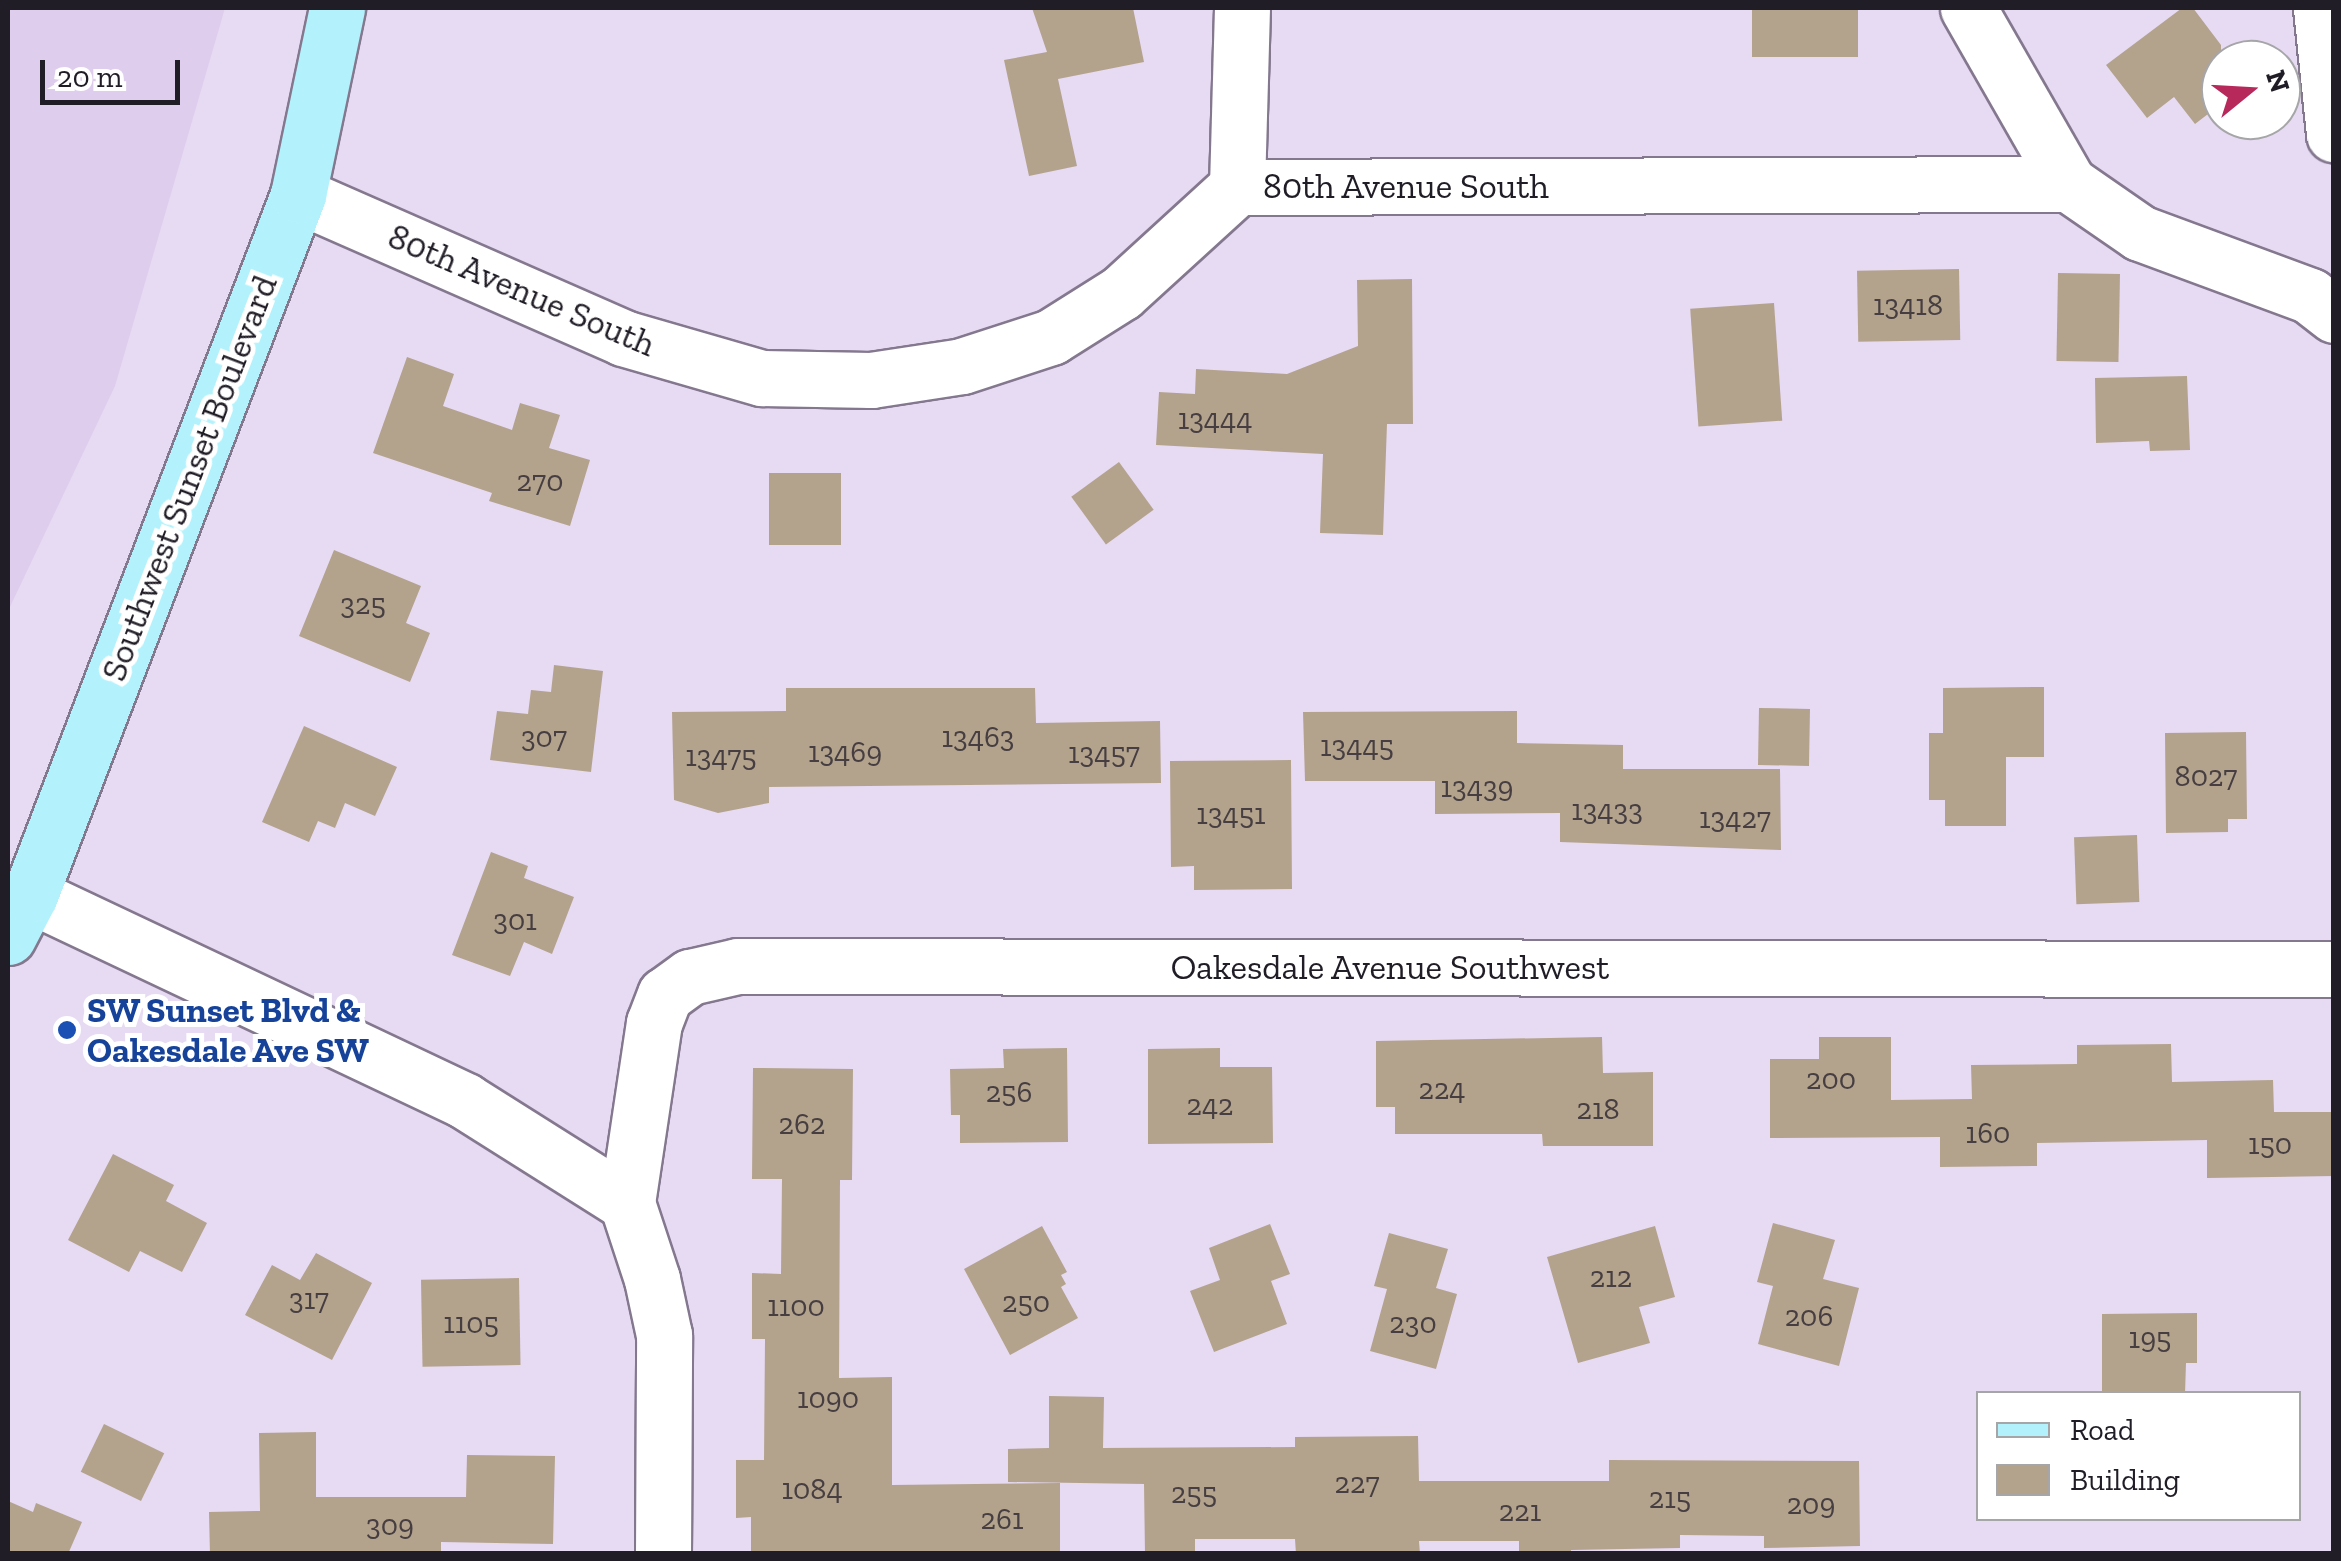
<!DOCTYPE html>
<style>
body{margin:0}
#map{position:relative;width:2341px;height:1561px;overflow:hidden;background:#e7daf3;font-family:"Zilla Slab",serif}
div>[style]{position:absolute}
.built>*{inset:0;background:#decded}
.building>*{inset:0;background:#b3a38d;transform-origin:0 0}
.roads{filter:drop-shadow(2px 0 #84788f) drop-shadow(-2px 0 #84788f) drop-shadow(0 2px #84788f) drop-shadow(0 -2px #84788f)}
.minor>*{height:55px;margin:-27.5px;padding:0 27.5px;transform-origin:27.5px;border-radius:27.5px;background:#fff}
.major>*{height:55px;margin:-27.5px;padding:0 27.5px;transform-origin:27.5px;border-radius:27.5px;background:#b3f2fc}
.dots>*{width:28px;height:28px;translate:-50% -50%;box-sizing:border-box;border:5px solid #fff;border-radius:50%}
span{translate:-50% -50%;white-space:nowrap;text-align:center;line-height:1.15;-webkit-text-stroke:10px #fff;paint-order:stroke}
.number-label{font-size:30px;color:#463e40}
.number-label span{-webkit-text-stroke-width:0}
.street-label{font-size:35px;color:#211d26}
.transit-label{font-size:35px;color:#164399;font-weight:700}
.left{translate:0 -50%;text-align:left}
.frame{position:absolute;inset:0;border:10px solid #211d26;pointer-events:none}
.legend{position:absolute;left:1976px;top:1391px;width:325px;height:130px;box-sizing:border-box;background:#fff;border:2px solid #a6a5a8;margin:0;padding:12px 18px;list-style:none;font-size:30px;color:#211d26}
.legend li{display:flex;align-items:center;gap:20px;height:50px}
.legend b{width:50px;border:2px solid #a6a5a8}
.north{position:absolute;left:2201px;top:40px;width:100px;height:100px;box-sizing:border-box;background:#fff;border:2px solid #a6a5a8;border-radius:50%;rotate:72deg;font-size:28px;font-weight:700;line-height:40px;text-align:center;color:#211d26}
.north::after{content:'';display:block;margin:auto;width:35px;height:45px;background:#b8295b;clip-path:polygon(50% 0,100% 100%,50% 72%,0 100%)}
.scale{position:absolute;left:40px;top:60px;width:140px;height:45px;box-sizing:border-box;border:5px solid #211d26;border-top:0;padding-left:12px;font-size:30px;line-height:35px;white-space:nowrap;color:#211d26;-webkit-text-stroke:8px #fff;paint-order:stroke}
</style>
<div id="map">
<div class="built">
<div style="clip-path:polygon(8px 8px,225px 8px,115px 386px,8px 611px)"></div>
</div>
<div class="building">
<div style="clip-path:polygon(1032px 8px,1133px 8px,1144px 62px,1058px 79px,1077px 166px,1029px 176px,1004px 60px,1047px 52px)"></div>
<div style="left:1752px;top:8px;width:106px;height:49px"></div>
<div style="clip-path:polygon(2182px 8px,2193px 8px,2221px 45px,2221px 104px,2195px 124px,2174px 97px,2147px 118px,2106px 65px)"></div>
<div style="left:1959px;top:269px;width:71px;height:102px;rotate:89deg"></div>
<div style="left:2058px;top:273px;width:62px;height:88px;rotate:1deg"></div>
<div style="clip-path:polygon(1412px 279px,1413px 424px,1387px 424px,1383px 535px,1320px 533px,1323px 454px,1156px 445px,1159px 392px,1195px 394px,1196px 369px,1287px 374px,1358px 346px,1357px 280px)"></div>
<div style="left:1774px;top:303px;width:118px;height:84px;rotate:86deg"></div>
<div style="clip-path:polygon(407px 357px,454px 374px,443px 406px,512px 430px,520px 403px,560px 415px,549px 448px,590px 460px,570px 526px,489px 501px,492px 493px,373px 453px)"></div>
<div style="clip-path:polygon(2187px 376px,2190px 450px,2150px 451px,2149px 441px,2096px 443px,2095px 378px)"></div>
<div style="left:1119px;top:462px;width:59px;height:59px;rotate:54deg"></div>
<div style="left:841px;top:473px;width:72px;height:72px;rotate:90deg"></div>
<div style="clip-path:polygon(334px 550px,421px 586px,406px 623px,430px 633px,410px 682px,299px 636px)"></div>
<div style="clip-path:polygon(554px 665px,603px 671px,591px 772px,490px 760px,497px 711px,528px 714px,531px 690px,551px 692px)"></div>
<div style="clip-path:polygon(2044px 687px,2044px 757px,2006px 757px,2006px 826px,1945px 826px,1945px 800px,1929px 800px,1929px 733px,1943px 733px,1943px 688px)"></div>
<div style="clip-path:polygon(786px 688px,1035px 688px,1036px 723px,1160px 721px,1161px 783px,769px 787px,769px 803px,718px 813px,674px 800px,672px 712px,786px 711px)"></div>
<div style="left:1759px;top:708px;width:51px;height:57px;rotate:1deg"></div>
<div style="clip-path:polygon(1517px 711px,1517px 743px,1623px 745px,1623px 769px,1780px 769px,1781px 850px,1560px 842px,1560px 813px,1435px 814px,1435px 781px,1305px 781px,1303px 712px)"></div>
<div style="clip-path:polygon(304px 726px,397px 767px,375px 816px,345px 803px,335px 828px,318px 821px,309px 842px,262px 822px)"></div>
<div style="clip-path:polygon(2246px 732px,2247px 819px,2228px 819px,2228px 832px,2166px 833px,2165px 733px)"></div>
<div style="clip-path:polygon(1291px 760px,1292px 889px,1194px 890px,1194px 866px,1171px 867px,1170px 761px)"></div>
<div style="left:2137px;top:835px;width:67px;height:63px;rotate:88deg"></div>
<div style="clip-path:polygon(491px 852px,528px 866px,524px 878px,574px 897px,552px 954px,524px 942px,510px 976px,452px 955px)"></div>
<div style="clip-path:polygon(1602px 1037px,1603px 1073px,1653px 1072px,1653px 1146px,1543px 1146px,1542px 1134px,1395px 1134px,1395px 1107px,1376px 1107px,1376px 1041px)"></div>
<div style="clip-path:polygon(1819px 1037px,1891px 1037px,1891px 1100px,1972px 1099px,1971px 1065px,2077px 1064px,2077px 1045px,2171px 1044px,2172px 1082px,2273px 1080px,2274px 1112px,2334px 1112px,2334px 1176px,2207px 1178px,2207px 1140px,2037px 1143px,2037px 1166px,1940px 1167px,1940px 1137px,1770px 1138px,1770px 1059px,1819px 1059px)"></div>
<div style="clip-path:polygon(1067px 1048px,1068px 1142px,960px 1143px,960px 1115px,951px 1115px,950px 1069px,1004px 1068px,1003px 1049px)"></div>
<div style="clip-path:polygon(1220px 1048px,1220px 1067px,1272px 1067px,1273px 1143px,1148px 1144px,1148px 1049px)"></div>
<div style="clip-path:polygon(753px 1068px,853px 1069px,852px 1180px,840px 1180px,839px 1378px,892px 1377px,892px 1485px,1060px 1483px,1060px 1554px,751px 1554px,751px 1517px,736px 1518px,736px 1460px,764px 1460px,765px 1339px,752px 1339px,752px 1273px,781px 1274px,782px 1179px,752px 1179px)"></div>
<div style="clip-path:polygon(113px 1154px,174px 1185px,166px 1201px,207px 1223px,182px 1272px,140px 1251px,129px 1272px,68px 1240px)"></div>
<div style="clip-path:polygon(1773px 1223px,1835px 1240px,1823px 1279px,1859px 1288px,1839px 1366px,1758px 1344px,1773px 1286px,1757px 1282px)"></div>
<div style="clip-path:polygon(1270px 1224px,1290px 1274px,1271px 1281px,1287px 1324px,1214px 1352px,1190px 1291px,1220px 1280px,1209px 1248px)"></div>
<div style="clip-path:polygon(1042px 1226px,1067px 1272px,1061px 1275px,1066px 1284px,1061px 1287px,1078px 1318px,1010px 1355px,964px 1269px)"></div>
<div style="clip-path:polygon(1655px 1226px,1675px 1297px,1639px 1307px,1650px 1343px,1578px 1363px,1547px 1257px)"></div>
<div style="clip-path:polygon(1389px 1233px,1448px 1249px,1436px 1288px,1457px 1294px,1436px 1369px,1370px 1351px,1387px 1289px,1374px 1286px)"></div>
<div style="clip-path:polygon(316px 1253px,372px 1283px,332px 1360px,245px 1315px,272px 1265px,300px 1280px)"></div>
<div style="left:519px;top:1278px;width:87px;height:98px;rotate:89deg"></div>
<div style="clip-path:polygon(2197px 1313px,2197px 1363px,2186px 1363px,2185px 1394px,2102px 1394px,2102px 1314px)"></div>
<div style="clip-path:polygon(1049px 1396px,1104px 1397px,1103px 1448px,1295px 1447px,1295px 1437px,1418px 1436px,1419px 1481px,1609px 1481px,1609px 1460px,1859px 1461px,1860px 1546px,1764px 1548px,1764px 1536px,1680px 1535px,1680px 1548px,1571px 1550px,1571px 1554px,1519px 1554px,1519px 1541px,1419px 1541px,1420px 1554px,1296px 1554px,1295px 1539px,1195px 1539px,1195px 1554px,1145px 1554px,1144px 1484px,1008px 1482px,1008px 1449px,1049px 1448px)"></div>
<div style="left:104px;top:1424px;width:67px;height:53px;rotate:26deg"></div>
<div style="clip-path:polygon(316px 1432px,316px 1497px,466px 1497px,467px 1455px,555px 1456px,553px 1544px,441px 1542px,441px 1554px,210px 1554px,209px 1512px,260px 1511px,259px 1433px)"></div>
<div style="clip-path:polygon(8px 1501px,33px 1512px,36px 1503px,82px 1522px,68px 1554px,8px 1554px)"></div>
</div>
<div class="roads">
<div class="minor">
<div style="left:1968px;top:8px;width:203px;rotate:60.2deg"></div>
<div style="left:2069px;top:184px;width:86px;rotate:34.6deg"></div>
<div style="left:2140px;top:233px;width:181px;rotate:20.3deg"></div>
<div style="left:2310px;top:296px;width:31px;rotate:38deg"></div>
<div style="left:2321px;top:8px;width:127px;rotate:84.1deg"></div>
<div style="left:1237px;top:187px;width:179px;rotate:-88.4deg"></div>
<div style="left:298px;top:195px;width:355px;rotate:23.7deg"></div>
<div style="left:623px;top:338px;width:145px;rotate:16.1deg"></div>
<div style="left:762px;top:378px;width:109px;rotate:1.1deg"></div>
<div style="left:871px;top:380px;width:92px;rotate:-8.7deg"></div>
<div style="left:962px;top:366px;width:94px;rotate:-18deg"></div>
<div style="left:1051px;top:337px;width:83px;rotate:-32.2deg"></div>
<div style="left:1121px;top:293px;width:157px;rotate:-42.4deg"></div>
<div style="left:1237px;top:187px;width:832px;rotate:-0.21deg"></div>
<div style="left:30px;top:895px;width:481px;rotate:25.3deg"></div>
<div style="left:465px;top:1101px;width:191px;rotate:32.2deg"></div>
<div style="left:663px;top:1554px;width:219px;rotate:-89.7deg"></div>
<div style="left:664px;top:1335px;width:57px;rotate:-102.1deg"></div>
<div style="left:652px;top:1279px;width:80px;rotate:-108.2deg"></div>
<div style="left:627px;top:1203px;width:182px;rotate:-81.5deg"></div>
<div style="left:654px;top:1023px;width:30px;rotate:-69deg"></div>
<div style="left:665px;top:995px;width:31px;rotate:-36deg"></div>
<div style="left:690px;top:977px;width:49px;rotate:-12.9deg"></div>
<div style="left:738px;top:966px;width:1596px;rotate:0.11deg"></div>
</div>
<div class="major">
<div style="left:8px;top:937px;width:47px;rotate:-62.4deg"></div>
<div style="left:30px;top:895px;width:750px;rotate:-69.05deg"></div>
<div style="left:298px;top:195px;width:191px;rotate:-78.2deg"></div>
</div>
</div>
<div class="dots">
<div style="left:67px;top:1030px;background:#1a4fb4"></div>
</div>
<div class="number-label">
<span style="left:1908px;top:305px">13418</span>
<span style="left:1215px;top:419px">13444</span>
<span style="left:540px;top:481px">270</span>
<span style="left:363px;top:604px">325</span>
<span style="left:544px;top:737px">307</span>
<span style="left:978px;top:737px">13463</span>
<span style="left:1357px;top:746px">13445</span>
<span style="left:845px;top:752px">13469</span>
<span style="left:1104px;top:753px">13457</span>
<span style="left:721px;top:756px">13475</span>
<span style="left:2206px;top:776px">8027</span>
<span style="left:1477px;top:787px">13439</span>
<span style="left:1607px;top:810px">13433</span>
<span style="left:1231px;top:814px">13451</span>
<span style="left:1735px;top:818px">13427</span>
<span style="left:515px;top:920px">301</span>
<span style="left:1831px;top:1079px">200</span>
<span style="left:1442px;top:1089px">224</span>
<span style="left:1009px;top:1092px">256</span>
<span style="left:1210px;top:1105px">242</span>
<span style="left:1598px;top:1109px">218</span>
<span style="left:802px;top:1124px">262</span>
<span style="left:1988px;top:1133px">160</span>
<span style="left:2270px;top:1144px">150</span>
<span style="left:1611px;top:1277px">212</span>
<span style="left:309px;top:1299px">317</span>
<span style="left:1026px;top:1302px">250</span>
<span style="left:796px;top:1306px">1100</span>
<span style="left:1809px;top:1316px">206</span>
<span style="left:471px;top:1323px">1105</span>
<span style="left:1413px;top:1323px">230</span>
<span style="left:2150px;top:1338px">195</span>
<span style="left:828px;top:1398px">1090</span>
<span style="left:1357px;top:1483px">227</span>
<span style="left:812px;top:1489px">1084</span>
<span style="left:1194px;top:1493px">255</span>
<span style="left:1670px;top:1498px">215</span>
<span style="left:1811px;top:1504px">209</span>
<span style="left:1520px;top:1511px">221</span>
<span style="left:1002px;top:1519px">261</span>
<span style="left:390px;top:1525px">309</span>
</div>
<div class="street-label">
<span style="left:1406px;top:186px">80th Avenue South</span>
<span style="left:522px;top:290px;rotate:23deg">80th Avenue South</span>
<span style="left:189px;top:478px;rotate:-69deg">Southwest Sunset Boulevard</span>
<span style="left:1390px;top:967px">Oakesdale Avenue Southwest</span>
</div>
<div class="transit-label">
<span class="left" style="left:87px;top:1030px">SW Sunset Blvd &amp;<br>Oakesdale Ave SW</span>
</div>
<div class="frame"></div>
<ul class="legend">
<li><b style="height:12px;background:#b3f2fc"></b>Road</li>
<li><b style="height:28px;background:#b3a38d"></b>Building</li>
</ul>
<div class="north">N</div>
<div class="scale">20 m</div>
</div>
